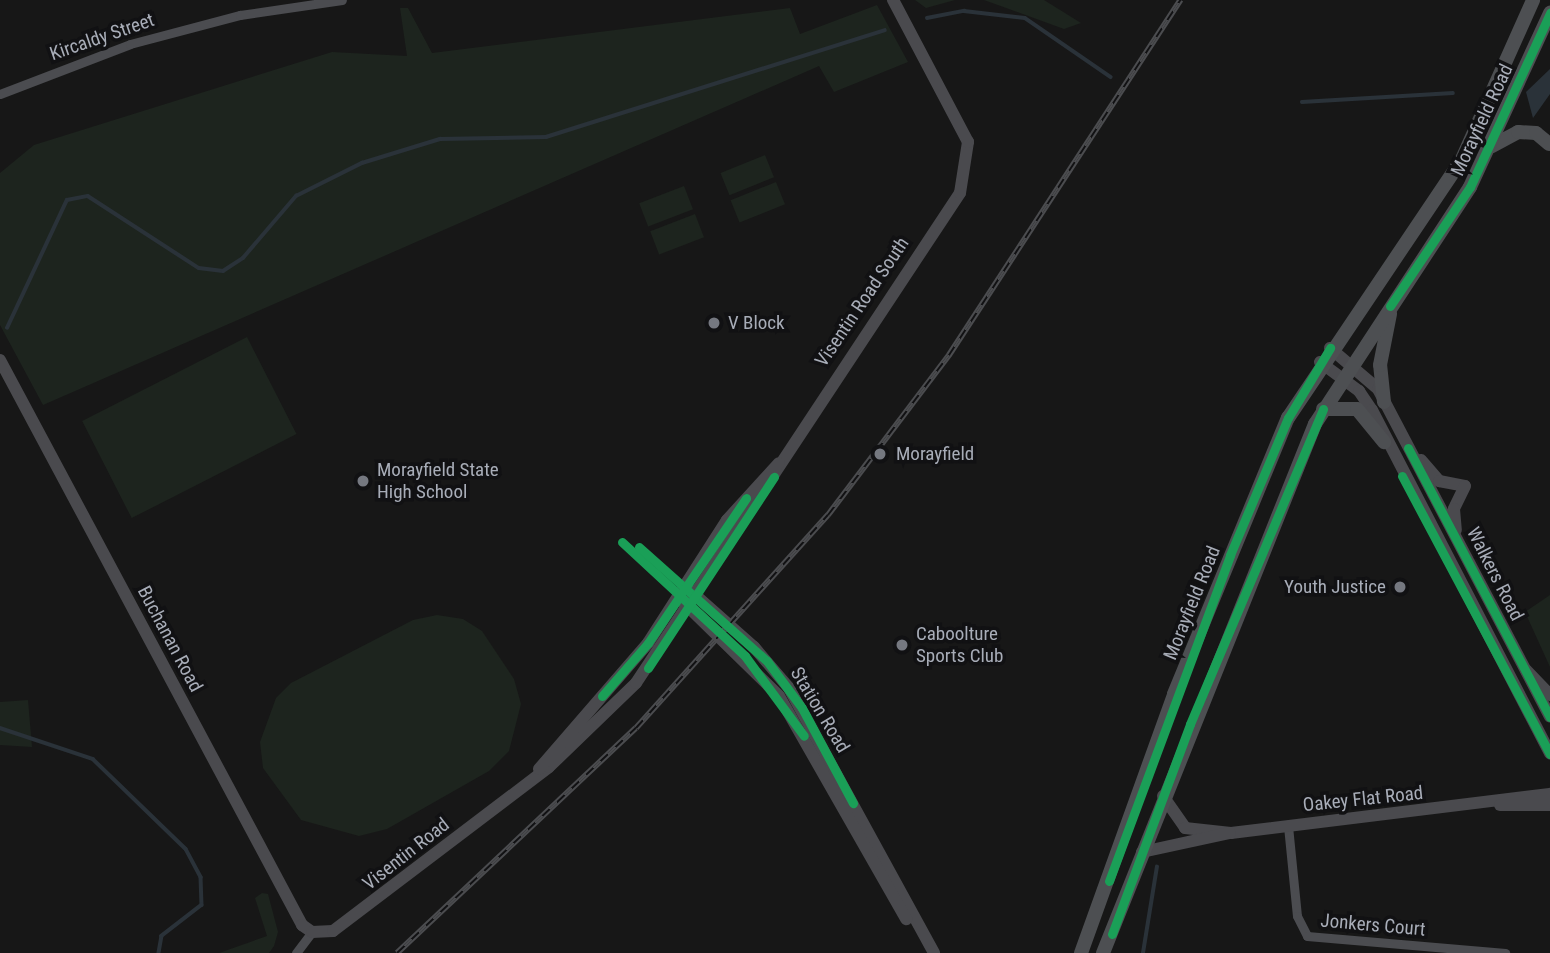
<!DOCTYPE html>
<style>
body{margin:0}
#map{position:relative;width:1550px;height:953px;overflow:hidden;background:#171717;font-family:"Roboto Condensed",sans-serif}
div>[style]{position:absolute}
.green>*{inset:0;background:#1d241e;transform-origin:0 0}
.water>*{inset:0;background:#2a3239}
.stream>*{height:3.5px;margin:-1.75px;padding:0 1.75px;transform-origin:1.75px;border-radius:1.75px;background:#2a3239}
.street>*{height:9px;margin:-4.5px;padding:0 4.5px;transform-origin:4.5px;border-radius:4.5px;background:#4b4c50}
.secondary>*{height:12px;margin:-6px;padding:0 6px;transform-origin:6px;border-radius:6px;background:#4a4a4e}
.primary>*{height:14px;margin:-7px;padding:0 7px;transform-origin:7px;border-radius:7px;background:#4d4f52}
.rail>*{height:6px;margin-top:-3px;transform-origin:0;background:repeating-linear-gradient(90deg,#111113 0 10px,#4b4c4f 0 20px);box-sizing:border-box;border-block:2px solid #4b4c4f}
.cycleway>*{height:9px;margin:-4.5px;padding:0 4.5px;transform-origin:4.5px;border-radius:4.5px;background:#1a9f57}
.dots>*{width:19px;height:19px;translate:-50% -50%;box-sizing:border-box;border:4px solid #111113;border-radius:50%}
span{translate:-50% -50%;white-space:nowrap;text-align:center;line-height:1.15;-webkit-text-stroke:7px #111113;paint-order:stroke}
.street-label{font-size:19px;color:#a8adb8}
.poi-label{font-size:19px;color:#a8adb8}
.left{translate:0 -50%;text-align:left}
.right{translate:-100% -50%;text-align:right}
</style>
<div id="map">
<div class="green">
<div style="clip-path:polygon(915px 0,955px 0,926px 8px)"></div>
<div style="clip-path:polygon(984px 0,1044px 0,1081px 23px,1064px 29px)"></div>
<div style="clip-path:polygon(877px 5px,908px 62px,834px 92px,819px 66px,43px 405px,0 325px,0 173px,34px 145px,332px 52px,407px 56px,400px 8px,408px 8px,432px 53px,790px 8px,800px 34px)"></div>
<div style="left:765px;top:155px;width:24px;height:48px;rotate:68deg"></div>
<div style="left:776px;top:182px;width:24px;height:49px;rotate:68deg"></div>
<div style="left:684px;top:186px;width:25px;height:48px;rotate:69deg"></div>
<div style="left:695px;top:214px;width:25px;height:48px;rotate:69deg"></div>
<div style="left:247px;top:337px;width:109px;height:185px;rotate:63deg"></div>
<div style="clip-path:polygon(1550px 595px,1550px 667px,1525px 612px)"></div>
<div style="clip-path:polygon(437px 615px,463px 619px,482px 631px,514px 679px,521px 704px,509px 751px,489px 771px,387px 829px,359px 836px,301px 820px,263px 768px,260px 742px,276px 698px,291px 683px,413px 620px)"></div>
<div style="clip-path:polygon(28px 700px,32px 747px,0 745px,0 702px)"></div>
<div style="clip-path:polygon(262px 893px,268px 894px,278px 932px,274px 946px,269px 953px,219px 953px,267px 936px,255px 898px)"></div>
</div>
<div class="water">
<div style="clip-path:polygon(1550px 69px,1550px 94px,1533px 118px,1526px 92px)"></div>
</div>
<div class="stream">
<div style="left:927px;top:18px;width:38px;rotate:-11deg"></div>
<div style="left:964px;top:11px;width:61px;rotate:6.5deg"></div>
<div style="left:1025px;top:18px;width:104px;rotate:34.5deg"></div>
<div style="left:1302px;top:102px;width:151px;rotate:-3.4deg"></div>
<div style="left:7px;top:328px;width:141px;rotate:-64.9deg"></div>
<div style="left:67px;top:200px;width:21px;rotate:-11deg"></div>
<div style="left:88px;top:196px;width:132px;rotate:33deg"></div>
<div style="left:199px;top:268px;width:24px;rotate:7deg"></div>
<div style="left:223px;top:271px;width:24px;rotate:-33deg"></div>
<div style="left:243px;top:258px;width:82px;rotate:-49.5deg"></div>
<div style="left:296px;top:196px;width:74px;rotate:-26.6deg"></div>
<div style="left:362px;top:163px;width:82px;rotate:-17.1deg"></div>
<div style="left:440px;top:139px;width:106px;rotate:-1.1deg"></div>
<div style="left:546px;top:137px;width:355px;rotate:-17.5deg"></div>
<div style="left:0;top:728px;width:98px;rotate:18.4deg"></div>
<div style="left:93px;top:759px;width:129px;rotate:44.1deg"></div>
<div style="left:186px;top:849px;width:32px;rotate:62deg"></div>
<div style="left:201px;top:877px;width:28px;rotate:88deg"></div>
<div style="left:202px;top:905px;width:51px;rotate:142.2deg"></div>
<div style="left:162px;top:936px;width:17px;rotate:100deg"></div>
<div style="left:1143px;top:953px;width:87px;rotate:-80.8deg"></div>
</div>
<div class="street">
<div style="left:0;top:94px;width:139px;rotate:-21deg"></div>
<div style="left:130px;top:44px;width:114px;rotate:-14.8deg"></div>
<div style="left:240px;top:15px;width:103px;rotate:-8.4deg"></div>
<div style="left:1288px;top:826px;width:90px;rotate:84.3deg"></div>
<div style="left:1297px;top:916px;width:22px;rotate:63deg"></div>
<div style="left:1307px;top:936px;width:199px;rotate:4.9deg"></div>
<div style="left:296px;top:953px;width:26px;rotate:-53deg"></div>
</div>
<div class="secondary">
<div style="left:1330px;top:348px;width:63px;rotate:40.5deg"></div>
<div style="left:1378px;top:389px;width:370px;rotate:62.3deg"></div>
<div style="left:0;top:360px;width:641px;rotate:61.87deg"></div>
<div style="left:302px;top:925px;width:12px;rotate:35deg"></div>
<div style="left:312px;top:932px;width:21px;rotate:-3deg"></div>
<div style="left:333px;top:931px;width:271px;rotate:-37.2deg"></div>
<div style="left:549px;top:767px;width:121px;rotate:-44deg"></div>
<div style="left:636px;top:683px;width:587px;rotate:-56.53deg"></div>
<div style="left:960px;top:193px;width:52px;rotate:-81.1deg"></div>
<div style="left:968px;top:142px;width:161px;rotate:-117.8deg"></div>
<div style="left:1320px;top:362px;width:49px;rotate:36.6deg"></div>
<div style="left:1359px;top:391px;width:23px;rotate:56deg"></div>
<div style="left:1372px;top:410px;width:387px;rotate:62.6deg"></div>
<div style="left:1421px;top:460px;width:28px;rotate:49deg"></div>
<div style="left:1439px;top:481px;width:26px;rotate:11deg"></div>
<div style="left:1465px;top:486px;width:25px;rotate:116deg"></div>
<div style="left:1454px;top:509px;width:21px;rotate:85deg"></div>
<div style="left:685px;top:586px;width:92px;rotate:41.5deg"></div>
<div style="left:754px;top:647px;width:54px;rotate:49.5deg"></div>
<div style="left:789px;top:688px;width:302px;rotate:61.3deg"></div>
<div style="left:678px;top:597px;width:141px;rotate:44.4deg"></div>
<div style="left:779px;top:696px;width:257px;rotate:60.3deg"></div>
<div style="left:1526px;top:670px;width:35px;rotate:46deg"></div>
<div style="left:539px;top:769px;width:167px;rotate:-49.1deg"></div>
<div style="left:648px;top:643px;width:146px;rotate:-57.3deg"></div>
<div style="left:727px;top:520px;width:77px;rotate:-47.6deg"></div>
<div style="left:1163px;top:796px;width:39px;rotate:55deg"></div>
<div style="left:1185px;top:828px;width:46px;rotate:6.2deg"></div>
<div style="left:1231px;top:833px;width:321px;rotate:-7deg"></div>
<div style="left:1500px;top:805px;width:50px"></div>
<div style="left:1142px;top:852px;width:90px;rotate:-12.2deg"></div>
</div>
<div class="primary">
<div style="left:1492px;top:146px;width:30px;rotate:-28deg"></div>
<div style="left:1518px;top:132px;width:18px;rotate:3deg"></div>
<div style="left:1536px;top:133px;width:17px;rotate:40deg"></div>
<div style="left:1384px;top:402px;width:37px;rotate:-96deg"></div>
<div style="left:1380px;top:365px;width:52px;rotate:-78.9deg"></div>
<div style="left:1323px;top:409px;width:34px"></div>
<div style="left:1357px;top:409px;width:43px;rotate:50.7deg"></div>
<div style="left:1081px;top:953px;width:275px;rotate:-70.2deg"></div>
<div style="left:1174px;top:694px;width:299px;rotate:-67.6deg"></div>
<div style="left:1288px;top:418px;width:312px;rotate:-56.1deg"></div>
<div style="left:1462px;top:159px;width:174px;rotate:-65.9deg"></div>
<div style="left:1103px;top:953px;width:570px;rotate:-68.16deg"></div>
<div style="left:1315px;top:424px;width:283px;rotate:-56.8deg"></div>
<div style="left:1470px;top:187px;width:192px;rotate:-65.3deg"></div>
</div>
<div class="rail">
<div style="left:397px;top:953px;width:328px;rotate:-43.3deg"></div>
<div style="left:636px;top:728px;width:287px;rotate:-48deg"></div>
<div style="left:828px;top:515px;width:201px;rotate:-52.9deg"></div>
<div style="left:949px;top:355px;width:424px;rotate:-56.9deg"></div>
</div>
<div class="cycleway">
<div style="left:1390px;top:306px;width:143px;rotate:-56.1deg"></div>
<div style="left:1470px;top:187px;width:192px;rotate:-65.3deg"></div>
<div style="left:1408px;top:448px;width:304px;rotate:62.2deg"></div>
<div style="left:1402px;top:476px;width:315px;rotate:62deg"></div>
<div style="left:622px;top:542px;width:168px;rotate:42.8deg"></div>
<div style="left:745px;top:656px;width:99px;rotate:53.6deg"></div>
<div style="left:639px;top:547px;width:171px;rotate:41.7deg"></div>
<div style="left:767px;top:661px;width:59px;rotate:53.3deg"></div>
<div style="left:802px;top:708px;width:108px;rotate:61.8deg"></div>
<div style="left:648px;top:668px;width:229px;rotate:-56.6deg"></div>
<div style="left:602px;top:696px;width:70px;rotate:-49deg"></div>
<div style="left:648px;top:643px;width:175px;rotate:-55.9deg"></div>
<div style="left:1109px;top:881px;width:348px;rotate:-69.6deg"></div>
<div style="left:1230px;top:555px;width:149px;rotate:-67.1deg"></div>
<div style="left:1288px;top:418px;width:82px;rotate:-59deg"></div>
<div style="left:1112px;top:934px;width:224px;rotate:-69.6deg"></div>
<div style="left:1190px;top:724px;width:342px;rotate:-67.1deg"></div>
</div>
<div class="dots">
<div style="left:714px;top:323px;background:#757880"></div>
<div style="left:880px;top:454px;background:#757880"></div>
<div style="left:363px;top:481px;background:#757880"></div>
<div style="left:1400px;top:587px;background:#757880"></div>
<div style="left:902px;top:645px;background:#757880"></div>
</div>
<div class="street-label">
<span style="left:102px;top:37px;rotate:-19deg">Kircaldy Street</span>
<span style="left:1482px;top:120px;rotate:-65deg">Morayfield Road</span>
<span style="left:862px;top:302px;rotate:-56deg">Visentin Road South</span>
<span style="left:1495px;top:574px;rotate:63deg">Walkers Road</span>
<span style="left:1192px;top:603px;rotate:-68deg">Morayfield Road</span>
<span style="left:170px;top:639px;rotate:62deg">Buchanan Road</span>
<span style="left:820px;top:710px;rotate:59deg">Station Road</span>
<span style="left:1363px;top:799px;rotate:-6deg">Oakey Flat Road</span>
<span style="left:406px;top:854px;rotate:-38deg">Visentin Road</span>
<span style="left:1373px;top:925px;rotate:5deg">Jonkers Court</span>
</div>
<div class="poi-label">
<span class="left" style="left:728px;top:323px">V Block</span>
<span class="left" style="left:896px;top:454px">Morayfield</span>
<span class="left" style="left:377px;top:481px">Morayfield State<br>High School</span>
<span class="right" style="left:1386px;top:587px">Youth Justice</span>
<span class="left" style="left:916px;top:645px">Caboolture<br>Sports Club</span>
</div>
</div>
